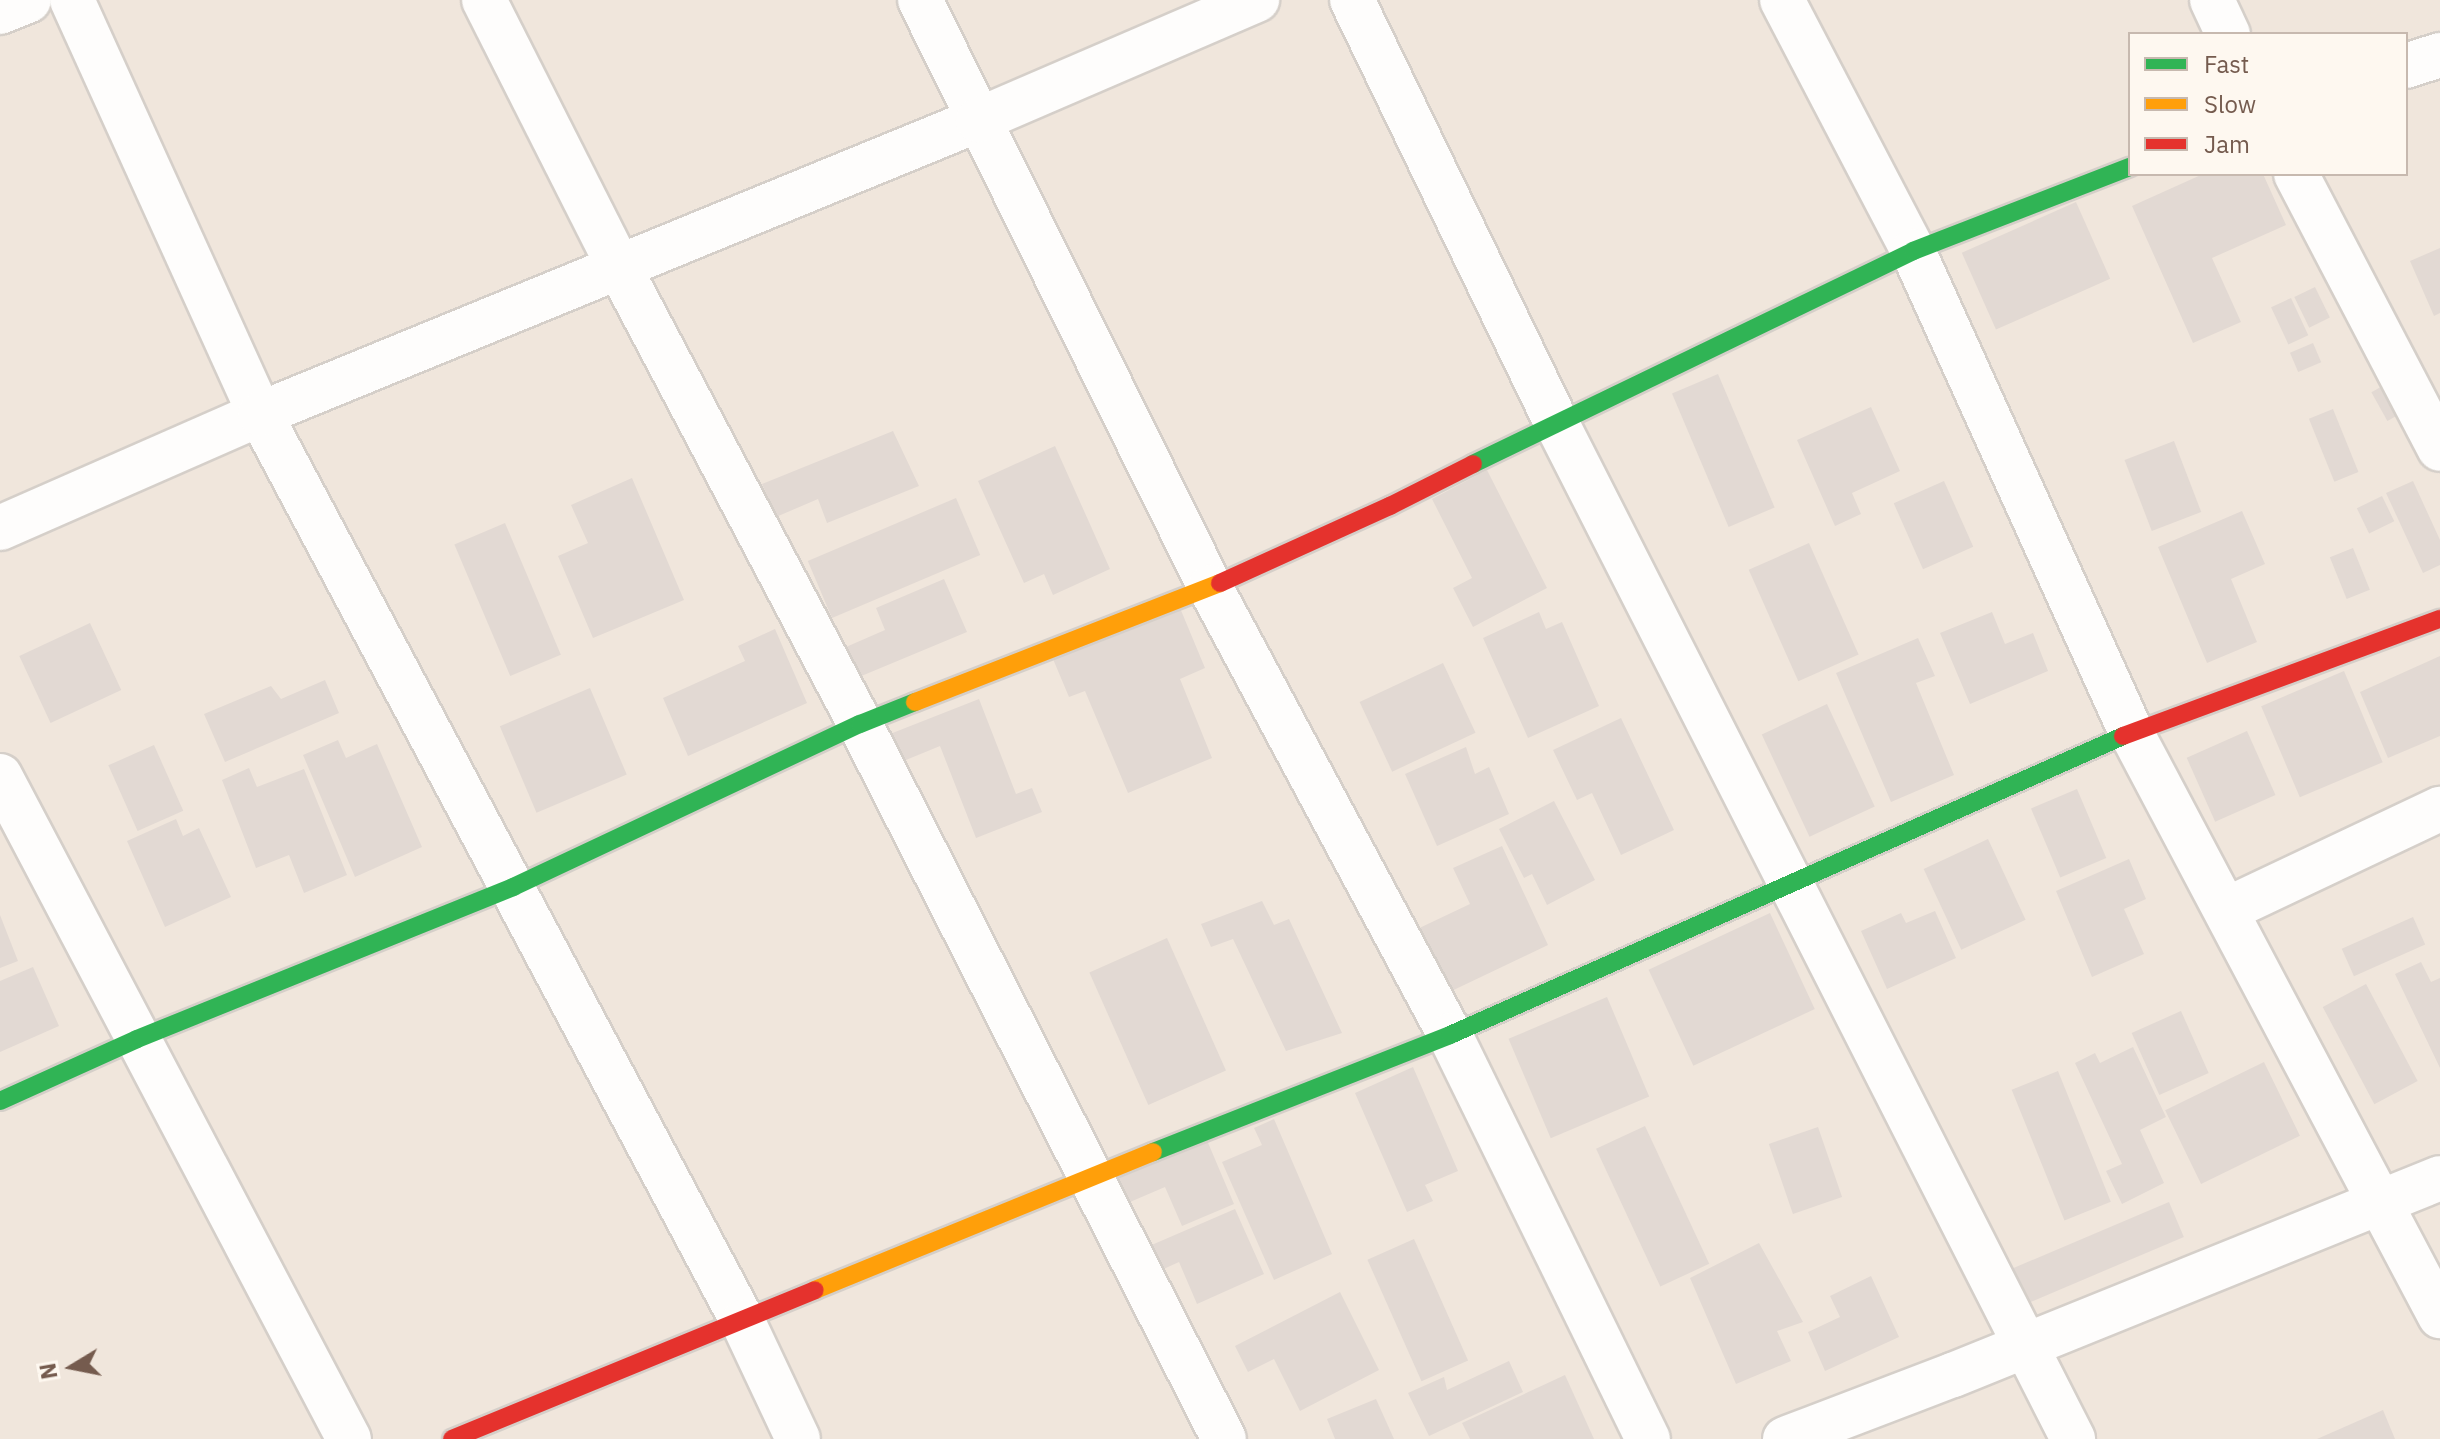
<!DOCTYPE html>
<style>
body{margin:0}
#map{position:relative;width:2440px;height:1439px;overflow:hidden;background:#f8f3ee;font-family:"IBM Plex Sans",sans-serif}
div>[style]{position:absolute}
.residential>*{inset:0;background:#f0e6dc}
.building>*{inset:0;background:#e2d9d3;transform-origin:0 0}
.roads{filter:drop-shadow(2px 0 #d5cfc9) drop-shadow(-2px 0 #d5cfc9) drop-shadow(0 2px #d5cfc9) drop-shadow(0 -2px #d5cfc9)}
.street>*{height:44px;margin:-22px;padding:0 22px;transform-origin:22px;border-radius:22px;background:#fefdfc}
.fast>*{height:18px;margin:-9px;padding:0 9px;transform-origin:9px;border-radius:9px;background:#30b455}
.slow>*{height:18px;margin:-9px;padding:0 9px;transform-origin:9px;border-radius:9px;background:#ff9f0a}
.jam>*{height:18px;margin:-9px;padding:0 9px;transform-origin:9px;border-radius:9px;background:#e5322d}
span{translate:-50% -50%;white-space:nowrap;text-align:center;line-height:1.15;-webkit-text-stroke:7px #fef8f0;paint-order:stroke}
.legend{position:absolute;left:2128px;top:32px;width:280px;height:144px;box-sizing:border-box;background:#fef8f0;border:2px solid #c7b9af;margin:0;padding:10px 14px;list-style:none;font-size:24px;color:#755b4e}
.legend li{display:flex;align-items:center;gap:16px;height:40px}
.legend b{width:40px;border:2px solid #c7b9af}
.north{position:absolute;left:32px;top:1327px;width:80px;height:80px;-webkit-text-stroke:6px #fef8f0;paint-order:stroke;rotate:260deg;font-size:22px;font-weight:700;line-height:32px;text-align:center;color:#755b4e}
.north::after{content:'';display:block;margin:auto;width:28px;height:36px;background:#755b4e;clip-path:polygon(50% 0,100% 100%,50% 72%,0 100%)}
</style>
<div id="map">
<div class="residential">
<div style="clip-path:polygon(evenodd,0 0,2440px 0,2440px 1439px,0 1439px,0 0,2130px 34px,2406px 34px,2406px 174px,2130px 174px,2130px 34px)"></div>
</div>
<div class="building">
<div style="clip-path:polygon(2203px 174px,2263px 174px,2286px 225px,2212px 258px,2241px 322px,2193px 343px,2132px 206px)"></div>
<div style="left:2076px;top:202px;width:84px;height:125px;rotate:66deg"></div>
<div style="clip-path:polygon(2440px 248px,2440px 313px,2434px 316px,2410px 261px)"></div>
<div style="left:2315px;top:287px;width:34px;height:23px;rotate:64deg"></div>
<div style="left:2291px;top:298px;width:41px;height:22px;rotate:65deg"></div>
<div style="left:2313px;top:343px;width:21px;height:25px;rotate:67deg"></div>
<div style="left:1718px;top:374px;width:145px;height:50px;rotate:67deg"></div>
<div style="left:2388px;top:383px;width:33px;height:19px;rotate:61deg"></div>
<div style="clip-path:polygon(1871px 407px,1900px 471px,1852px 493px,1861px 514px,1835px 526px,1797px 440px)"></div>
<div style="left:2333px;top:409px;width:68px;height:26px;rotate:68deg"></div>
<div style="clip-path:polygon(893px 431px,919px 486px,827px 523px,818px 499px,776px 517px,762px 484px)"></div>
<div style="left:2174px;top:441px;width:76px;height:53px;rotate:69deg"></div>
<div style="clip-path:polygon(1055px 446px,1110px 569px,1053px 595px,1044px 574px,1024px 583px,978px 481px)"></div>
<div style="clip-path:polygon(1487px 470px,1547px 588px,1473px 627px,1453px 588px,1472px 578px,1432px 499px)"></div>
<div style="clip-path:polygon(632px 478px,684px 600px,593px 638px,558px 556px,588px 543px,571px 505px)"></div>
<div style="left:1944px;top:481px;width:72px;height:55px;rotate:66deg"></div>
<div style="clip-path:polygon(2413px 481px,2440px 540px,2440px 565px,2423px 573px,2386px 493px)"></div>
<div style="left:2382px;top:496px;width:28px;height:28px;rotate:64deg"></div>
<div style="left:956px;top:498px;width:62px;height:161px;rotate:67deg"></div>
<div style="clip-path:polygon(2242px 511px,2265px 564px,2231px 579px,2257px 642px,2207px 663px,2158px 547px)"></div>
<div style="left:505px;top:523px;width:143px;height:55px;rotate:67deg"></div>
<div style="left:1809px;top:543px;width:122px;height:66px;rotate:66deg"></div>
<div style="left:2353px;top:548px;width:45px;height:25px;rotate:68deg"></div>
<div style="clip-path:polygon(944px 579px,967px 632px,859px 677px,846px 647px,885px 630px,876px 608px)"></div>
<div style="clip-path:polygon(1180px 608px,1205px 668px,1180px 679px,1212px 758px,1128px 793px,1085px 691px,1069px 697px,1053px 659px)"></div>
<div style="clip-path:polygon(1539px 612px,1546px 629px,1562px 622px,1599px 706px,1528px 738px,1483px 638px)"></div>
<div style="clip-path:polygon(1992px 612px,2005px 644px,2033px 633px,2048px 671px,1970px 704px,1940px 633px)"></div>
<div style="left:90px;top:623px;width:74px;height:78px;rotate:65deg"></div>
<div style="clip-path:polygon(775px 629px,807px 703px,688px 756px,663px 698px,745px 661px,738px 646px)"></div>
<div style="clip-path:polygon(1918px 638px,1935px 676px,1916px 683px,1954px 775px,1891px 802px,1836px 673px)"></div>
<div style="clip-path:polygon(2440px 656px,2440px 736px,2388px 758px,2360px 692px)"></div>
<div style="left:1443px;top:663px;width:77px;height:92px;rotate:65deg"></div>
<div style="left:2344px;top:671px;width:99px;height:90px;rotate:67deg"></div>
<div style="clip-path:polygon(325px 680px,339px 713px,225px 762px,204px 714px,271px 686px,281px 699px)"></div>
<div style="left:590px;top:688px;width:94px;height:98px;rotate:67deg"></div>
<div style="clip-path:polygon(979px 699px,1016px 794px,1032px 788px,1042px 812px,976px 838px,940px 746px,901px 762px,890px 734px)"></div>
<div style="left:1827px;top:704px;width:113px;height:72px;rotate:65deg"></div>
<div style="clip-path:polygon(1621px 718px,1674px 830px,1621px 855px,1592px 793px,1577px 800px,1553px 750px)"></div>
<div style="left:2247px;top:731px;width:70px;height:66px;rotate:66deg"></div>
<div style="clip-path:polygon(338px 740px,346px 758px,377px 744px,422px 847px,355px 877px,303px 755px)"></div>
<div style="left:154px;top:745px;width:72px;height:50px;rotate:66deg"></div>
<div style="clip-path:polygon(1466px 747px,1475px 774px,1489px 767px,1509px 814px,1437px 846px,1405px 774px)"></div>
<div style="clip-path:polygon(249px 768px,257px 787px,304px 769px,347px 875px,304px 893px,289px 855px,256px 868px,222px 780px)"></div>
<div style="left:2077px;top:789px;width:75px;height:50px;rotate:67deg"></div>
<div style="clip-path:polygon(1554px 801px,1595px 880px,1547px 905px,1532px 874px,1524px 878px,1499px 829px)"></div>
<div style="clip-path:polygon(176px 819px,183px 836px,199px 828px,231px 897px,165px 927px,127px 841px)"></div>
<div style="left:1988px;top:839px;width:89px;height:71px;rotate:65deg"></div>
<div style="clip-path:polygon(1502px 846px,1548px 945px,1441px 996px,1411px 932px,1470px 904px,1453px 868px)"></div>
<div style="clip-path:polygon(2129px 859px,2146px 899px,2124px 909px,2144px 954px,2092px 977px,2056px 891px)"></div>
<div style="clip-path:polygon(1262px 901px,1274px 925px,1289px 919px,1342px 1033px,1286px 1051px,1233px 939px,1211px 947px,1201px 924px)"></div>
<div style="clip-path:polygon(1935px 911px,1956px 958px,1887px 989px,1861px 931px,1901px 913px,1906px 923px)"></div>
<div style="left:1770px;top:913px;width:106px;height:134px;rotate:65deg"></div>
<div style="clip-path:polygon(0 915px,18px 961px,0 968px)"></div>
<div style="left:2413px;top:917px;width:30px;height:78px;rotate:66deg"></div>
<div style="left:1167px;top:938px;width:145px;height:85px;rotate:66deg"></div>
<div style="clip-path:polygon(2421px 962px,2431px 982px,2440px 978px,2440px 1068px,2395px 974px)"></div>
<div style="clip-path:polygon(33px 967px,59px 1026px,0 1052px,0 981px)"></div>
<div style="left:2366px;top:984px;width:110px;height:49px;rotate:62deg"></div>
<div style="left:1607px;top:997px;width:108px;height:107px;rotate:67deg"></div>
<div style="left:2181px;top:1011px;width:68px;height:54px;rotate:66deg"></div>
<div style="clip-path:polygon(2133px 1047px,2166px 1117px,2140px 1130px,2164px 1183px,2122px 1204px,2106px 1171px,2122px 1164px,2075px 1063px,2095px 1053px,2100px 1063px)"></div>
<div style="left:2264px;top:1062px;width:82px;height:110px;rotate:64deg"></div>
<div style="clip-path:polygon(1413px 1067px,1458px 1171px,1425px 1185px,1433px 1201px,1407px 1212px,1355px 1093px)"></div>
<div style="left:2058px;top:1071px;width:141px;height:50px;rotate:68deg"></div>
<div style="clip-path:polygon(1274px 1119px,1332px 1254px,1274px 1280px,1222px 1162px,1262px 1145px,1254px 1128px)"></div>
<div style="left:1645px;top:1126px;width:152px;height:54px;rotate:65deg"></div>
<div style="left:1818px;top:1127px;width:74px;height:52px;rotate:71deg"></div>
<div style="clip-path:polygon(1206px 1138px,1234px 1204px,1182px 1226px,1165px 1187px,1123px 1205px,1112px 1178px)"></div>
<div style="left:2169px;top:1202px;width:38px;height:172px;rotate:67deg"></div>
<div style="clip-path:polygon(1235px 1209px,1264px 1274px,1197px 1304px,1179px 1262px,1157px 1272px,1147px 1247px)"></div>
<div style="left:1414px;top:1239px;width:133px;height:51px;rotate:66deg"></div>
<div style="clip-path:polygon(1759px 1243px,1803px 1322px,1777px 1331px,1791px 1361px,1736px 1384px,1690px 1278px)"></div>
<div style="clip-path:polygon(1871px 1276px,1899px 1337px,1825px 1371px,1808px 1332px,1840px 1317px,1830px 1296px)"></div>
<div style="clip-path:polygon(1340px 1292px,1379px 1370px,1300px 1411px,1274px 1359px,1248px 1372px,1235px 1346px)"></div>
<div style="clip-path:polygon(1509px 1361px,1523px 1392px,1429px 1436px,1408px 1393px,1444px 1377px,1447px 1390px)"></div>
<div style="clip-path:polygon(1565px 1375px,1594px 1439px,1470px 1439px,1462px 1423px)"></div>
<div style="clip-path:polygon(1376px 1399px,1394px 1439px,1335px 1439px,1327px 1419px)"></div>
<div style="clip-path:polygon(2383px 1410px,2395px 1439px,2317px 1439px)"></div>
</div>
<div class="roads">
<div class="street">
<div style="left:72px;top:0;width:455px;rotate:65.6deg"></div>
<div style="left:260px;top:414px;width:1028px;rotate:61.99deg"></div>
<div style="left:743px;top:1322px;width:129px;rotate:64.8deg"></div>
<div style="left:484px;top:0;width:299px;rotate:63.2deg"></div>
<div style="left:619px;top:267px;width:517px;rotate:62.19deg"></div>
<div style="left:860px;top:724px;width:802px;rotate:63.02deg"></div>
<div style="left:920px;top:0;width:655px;rotate:63.71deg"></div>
<div style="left:1210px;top:587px;width:508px;rotate:61.82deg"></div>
<div style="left:1450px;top:1035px;width:450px;rotate:63.9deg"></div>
<div style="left:1352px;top:0;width:469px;rotate:64.2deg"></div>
<div style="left:1556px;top:422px;width:1141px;rotate:63.05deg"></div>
<div style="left:1782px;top:0;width:283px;rotate:62.4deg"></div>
<div style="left:1913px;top:251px;width:528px;rotate:65.62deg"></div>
<div style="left:2131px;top:732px;width:661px;rotate:62.12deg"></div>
<div style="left:2212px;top:0;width:38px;rotate:65deg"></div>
<div style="left:0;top:12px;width:31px;rotate:-22deg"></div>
<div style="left:2406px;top:66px;width:36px;rotate:-18deg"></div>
<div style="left:2296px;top:174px;width:310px;rotate:62.4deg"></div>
<div style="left:0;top:528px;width:284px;rotate:-23.7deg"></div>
<div style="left:260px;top:414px;width:776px;rotate:-22.27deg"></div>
<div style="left:978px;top:120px;width:304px;rotate:-23.3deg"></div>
<div style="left:0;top:776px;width:749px;rotate:62.24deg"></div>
<div style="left:2226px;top:910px;width:237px;rotate:-25.3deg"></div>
<div style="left:1785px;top:1439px;width:180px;rotate:-20.9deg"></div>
<div style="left:1953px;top:1375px;width:525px;rotate:-22.02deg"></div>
</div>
<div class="fast">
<div style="left:1473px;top:464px;width:489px;rotate:-25.8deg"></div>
<div style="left:1913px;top:251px;width:233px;rotate:-21.2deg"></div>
<div style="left:0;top:1101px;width:150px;rotate:-24.3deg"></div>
<div style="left:137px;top:1039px;width:406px;rotate:-22deg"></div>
<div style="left:513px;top:887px;width:383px;rotate:-25.2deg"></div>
<div style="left:860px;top:724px;width:59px;rotate:-21.8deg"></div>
<div style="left:1153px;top:1152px;width:319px;rotate:-21.5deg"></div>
<div style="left:1450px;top:1035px;width:736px;rotate:-23.95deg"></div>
</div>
<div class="slow">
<div style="left:915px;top:702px;width:327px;rotate:-21.3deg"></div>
<div style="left:815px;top:1290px;width:365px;rotate:-22.2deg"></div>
</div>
<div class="jam">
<div style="left:1220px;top:583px;width:187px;rotate:-24.4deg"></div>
<div style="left:1390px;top:506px;width:93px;rotate:-26.8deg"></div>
<div style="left:2123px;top:736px;width:338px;rotate:-20.3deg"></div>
<div style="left:452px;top:1439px;width:392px;rotate:-22.3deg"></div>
</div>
</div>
<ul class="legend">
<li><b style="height:10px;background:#30b455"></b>Fast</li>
<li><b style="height:10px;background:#ff9f0a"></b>Slow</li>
<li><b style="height:10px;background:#e5322d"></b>Jam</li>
</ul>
<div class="north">N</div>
</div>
